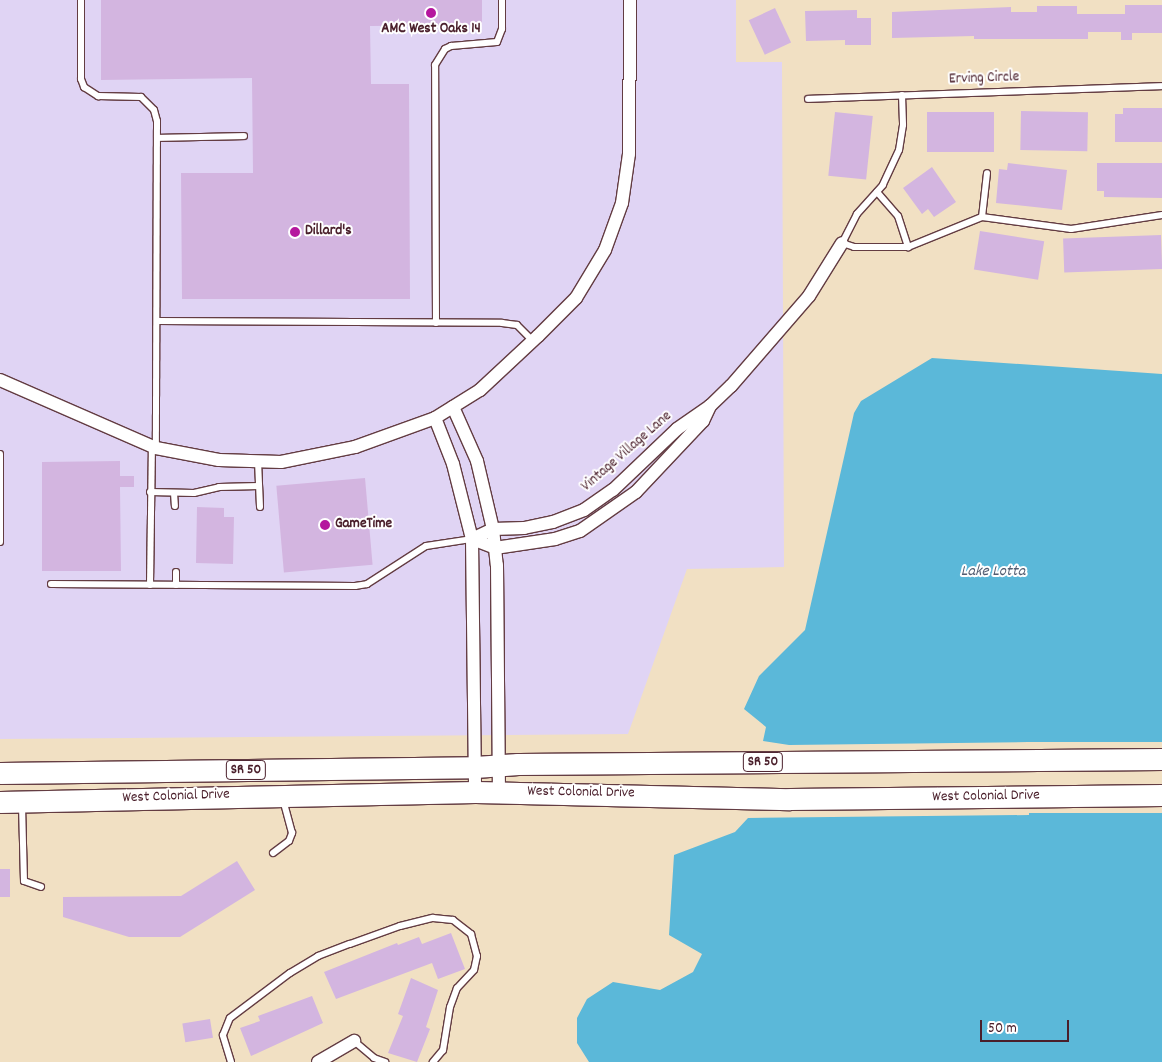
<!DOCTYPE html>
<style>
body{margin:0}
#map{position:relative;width:1162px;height:1062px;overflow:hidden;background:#f1e0c3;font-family:Dekko,sans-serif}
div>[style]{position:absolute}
.built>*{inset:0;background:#e0d4f4}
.water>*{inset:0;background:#5bb8d9}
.pier>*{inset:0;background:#f1e0c3;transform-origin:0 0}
.building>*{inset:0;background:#d3b5e0;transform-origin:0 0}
.roads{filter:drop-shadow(1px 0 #633c42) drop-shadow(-1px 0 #633c42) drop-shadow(0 1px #633c42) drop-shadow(0 -1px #633c42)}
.service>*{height:6px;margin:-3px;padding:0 3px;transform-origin:3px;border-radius:3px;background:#fff}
.minor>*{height:12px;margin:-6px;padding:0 6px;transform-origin:6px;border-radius:6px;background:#fff}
.trunk>*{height:21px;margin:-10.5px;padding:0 10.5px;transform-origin:10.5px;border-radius:10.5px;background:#fff}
.dots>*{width:14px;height:14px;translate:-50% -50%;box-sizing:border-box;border:2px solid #fff;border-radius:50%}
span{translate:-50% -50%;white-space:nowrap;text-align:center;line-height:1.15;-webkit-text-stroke:4px #fff;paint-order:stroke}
.shield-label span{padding:1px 4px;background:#fff;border:1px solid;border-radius:4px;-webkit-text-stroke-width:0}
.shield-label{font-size:14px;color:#4a1f2b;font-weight:700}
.poi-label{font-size:15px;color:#4a1f2b;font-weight:700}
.left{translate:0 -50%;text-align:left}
.street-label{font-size:15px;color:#4a1f2b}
.water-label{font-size:16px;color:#515c71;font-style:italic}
.scale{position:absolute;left:980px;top:1020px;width:89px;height:22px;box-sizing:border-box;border:2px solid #4a1f2b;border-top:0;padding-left:6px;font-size:15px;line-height:18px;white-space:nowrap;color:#4a1f2b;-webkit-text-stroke:4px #fff;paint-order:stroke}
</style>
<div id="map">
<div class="built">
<div style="clip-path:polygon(0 0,736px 0,736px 62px,782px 62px,784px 567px,687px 569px,628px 734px,0 739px)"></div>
</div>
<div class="water">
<div style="clip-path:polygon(932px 358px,1162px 374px,1162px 1062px,589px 1062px,577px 1043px,577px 1018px,587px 999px,613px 982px,660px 990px,693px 972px,702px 954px,669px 935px,674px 855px,735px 832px,748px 818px,1029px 815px,1028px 742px,789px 745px,763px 741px,766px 727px,744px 709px,759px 676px,805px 630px,854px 413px,861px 401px)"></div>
</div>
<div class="pier">
<div style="left:1162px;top:742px;width:71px;height:136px;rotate:90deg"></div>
</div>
<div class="building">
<div style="clip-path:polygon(101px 0,482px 0,482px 25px,370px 26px,371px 84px,409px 84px,410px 299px,182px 299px,181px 173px,253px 173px,252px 78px,101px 80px)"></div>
<div style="clip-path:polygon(1125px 5px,1162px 5px,1162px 33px,1132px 33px,1132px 40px,1121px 40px,1121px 32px,1088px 32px,1088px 39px,974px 39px,974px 36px,892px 38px,892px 12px,1011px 7px,1011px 12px,1037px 12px,1037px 6px,1077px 6px,1077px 14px,1125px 14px)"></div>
<div style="left:775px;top:8px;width:38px;height:29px;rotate:65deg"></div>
<div style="clip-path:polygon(857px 10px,857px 18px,871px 18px,871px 45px,845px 45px,845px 40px,806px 41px,805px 11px)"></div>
<div style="clip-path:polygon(1123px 108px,1162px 108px,1162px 142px,1115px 142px,1115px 114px,1123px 114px)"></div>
<div style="left:1021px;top:111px;width:67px;height:39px;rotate:1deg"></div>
<div style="left:835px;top:112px;width:38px;height:64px;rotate:6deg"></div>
<div style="left:927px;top:112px;width:67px;height:40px"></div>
<div style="clip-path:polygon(1008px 163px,1067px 170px,1062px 210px,996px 203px,999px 169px,1007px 170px)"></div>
<div style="clip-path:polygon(1097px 163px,1162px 163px,1162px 198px,1104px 197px,1104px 191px,1097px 191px)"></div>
<div style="clip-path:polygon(932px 167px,956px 202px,934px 217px,928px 209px,922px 214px,903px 188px)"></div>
<div style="left:980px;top:231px;width:65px;height:39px;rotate:9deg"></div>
<div style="left:1161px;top:235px;width:34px;height:98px;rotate:88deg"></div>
<div style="clip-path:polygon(120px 461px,120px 476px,134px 476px,134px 487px,120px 487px,121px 571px,42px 571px,42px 462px)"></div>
<div style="left:365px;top:478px;width:87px;height:89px;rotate:85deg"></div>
<div style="clip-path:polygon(197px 507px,224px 508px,224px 517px,234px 517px,233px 564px,196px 563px)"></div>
<div style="clip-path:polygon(237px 861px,255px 890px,180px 937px,129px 937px,63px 917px,63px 897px,181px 896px)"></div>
<div style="left:0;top:869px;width:10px;height:28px"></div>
<div style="clip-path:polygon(451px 933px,465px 969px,438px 979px,432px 963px,336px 999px,324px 972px,397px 943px,398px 945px,419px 937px,422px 944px)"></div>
<div style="clip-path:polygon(411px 978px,438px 990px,426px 1027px,430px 1029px,417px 1062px,388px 1053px,403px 1016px,398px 1014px)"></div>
<div style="clip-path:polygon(312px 996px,323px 1023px,251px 1056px,240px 1028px,260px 1021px,258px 1016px)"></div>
<div style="left:210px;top:1019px;width:19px;height:28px;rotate:81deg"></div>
</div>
<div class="roads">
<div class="service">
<div style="left:81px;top:0;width:79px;rotate:90deg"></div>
<div style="left:81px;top:79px;width:9px;rotate:69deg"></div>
<div style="left:84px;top:87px;width:17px;rotate:33deg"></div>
<div style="left:98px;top:96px;width:43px;rotate:1.3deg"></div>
<div style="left:141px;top:97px;width:18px;rotate:45deg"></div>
<div style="left:154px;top:110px;width:11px;rotate:75deg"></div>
<div style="left:157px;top:121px;width:327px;rotate:90.2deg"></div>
<div style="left:902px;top:95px;width:30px;rotate:88deg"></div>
<div style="left:903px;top:125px;width:25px;rotate:99deg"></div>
<div style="left:899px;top:150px;width:38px;rotate:115deg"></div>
<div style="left:883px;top:185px;width:39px;rotate:132deg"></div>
<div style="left:857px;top:214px;width:33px;rotate:117deg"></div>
<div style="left:842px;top:243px;width:13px;rotate:18deg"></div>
<div style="left:854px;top:247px;width:54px"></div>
<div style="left:908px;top:247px;width:80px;rotate:-22.1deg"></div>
<div style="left:982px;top:217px;width:90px;rotate:7.7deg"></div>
<div style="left:1071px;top:229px;width:92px;rotate:-8.7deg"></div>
<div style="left:808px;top:99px;width:354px;rotate:-2.1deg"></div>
<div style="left:157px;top:138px;width:87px;rotate:-1.3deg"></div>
<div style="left:877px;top:192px;width:32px;rotate:49deg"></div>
<div style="left:898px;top:216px;width:33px;rotate:72deg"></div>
<div style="left:982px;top:217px;width:44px;rotate:-83.5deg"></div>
<div style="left:158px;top:321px;width:344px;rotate:0.3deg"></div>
<div style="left:502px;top:323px;width:15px;rotate:8deg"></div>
<div style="left:517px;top:325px;width:23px;rotate:45deg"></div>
<div style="left:436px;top:323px;width:258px;rotate:-90.2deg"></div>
<div style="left:435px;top:65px;width:19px;rotate:-58deg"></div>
<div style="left:445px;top:49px;width:7px;rotate:-27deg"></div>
<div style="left:451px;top:46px;width:46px;rotate:-5deg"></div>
<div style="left:497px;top:42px;width:14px;rotate:-69deg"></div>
<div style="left:502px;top:29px;width:29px;rotate:-90deg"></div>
<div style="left:0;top:454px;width:88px;rotate:90deg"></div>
<div style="left:258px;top:461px;width:46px;rotate:87.5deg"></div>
<div style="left:150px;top:492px;width:44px;rotate:1.3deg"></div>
<div style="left:194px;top:493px;width:26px;rotate:-13deg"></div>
<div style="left:219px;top:487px;width:40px;rotate:-1.4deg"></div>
<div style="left:174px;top:493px;width:13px;rotate:86deg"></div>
<div style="left:176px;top:572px;width:13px;rotate:90deg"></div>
<div style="left:51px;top:584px;width:304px;rotate:0.4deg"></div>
<div style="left:355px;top:586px;width:12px;rotate:-9deg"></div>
<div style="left:367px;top:584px;width:70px;rotate:-32.8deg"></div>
<div style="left:426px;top:546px;width:47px;rotate:-8.7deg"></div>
<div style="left:150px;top:585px;width:139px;rotate:-89.2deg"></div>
<div style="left:22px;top:805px;width:76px;rotate:88.5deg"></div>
<div style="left:24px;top:881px;width:18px;rotate:19deg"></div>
<div style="left:273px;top:853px;width:20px;rotate:-37deg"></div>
<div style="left:289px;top:841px;width:9px;rotate:-69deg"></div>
<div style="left:292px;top:833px;width:34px;rotate:-105deg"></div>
<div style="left:354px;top:1041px;width:26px;rotate:40deg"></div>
<div style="left:374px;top:1058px;width:12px;rotate:20deg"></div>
<div style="left:231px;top:1062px;width:28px;rotate:-107deg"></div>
<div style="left:223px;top:1035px;width:18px;rotate:-68deg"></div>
<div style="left:230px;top:1018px;width:75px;rotate:-36.9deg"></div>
<div style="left:290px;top:973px;width:33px;rotate:-31deg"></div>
<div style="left:318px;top:956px;width:34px;rotate:-21deg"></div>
<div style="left:350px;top:944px;width:53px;rotate:-19.8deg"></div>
<div style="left:400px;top:926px;width:34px;rotate:-14deg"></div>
<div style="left:433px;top:918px;width:20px;rotate:6deg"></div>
<div style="left:453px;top:920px;width:23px;rotate:38deg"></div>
<div style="left:471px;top:934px;width:23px;rotate:75deg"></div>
<div style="left:477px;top:956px;width:14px;rotate:102deg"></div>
<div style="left:474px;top:970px;width:25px;rotate:133deg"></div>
<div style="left:457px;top:988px;width:20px;rotate:110deg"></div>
<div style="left:450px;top:1007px;width:44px;rotate:99.2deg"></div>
<div style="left:443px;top:1050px;width:16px;rotate:130deg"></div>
</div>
<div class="minor">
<div style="left:0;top:380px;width:170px;rotate:23.6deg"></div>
<div style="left:156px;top:448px;width:64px;rotate:10.8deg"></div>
<div style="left:219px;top:460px;width:62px;rotate:1.8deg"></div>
<div style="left:281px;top:462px;width:76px;rotate:-11.5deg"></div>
<div style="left:355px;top:447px;width:85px;rotate:-19.9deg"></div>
<div style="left:435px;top:418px;width:53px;rotate:-31.9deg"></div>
<div style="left:480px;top:390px;width:79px;rotate:-43deg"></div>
<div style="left:538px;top:336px;width:54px;rotate:-45deg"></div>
<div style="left:576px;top:298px;width:56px;rotate:-58.9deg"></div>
<div style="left:605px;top:250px;width:50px;rotate:-70.1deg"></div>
<div style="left:622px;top:203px;width:49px;rotate:-81.9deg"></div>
<div style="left:629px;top:154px;width:154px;rotate:-89.6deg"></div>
<div style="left:453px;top:407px;width:59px;rotate:66deg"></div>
<div style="left:477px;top:461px;width:70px;rotate:76.8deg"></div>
<div style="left:493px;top:529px;width:36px;rotate:84deg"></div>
<div style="left:497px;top:565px;width:227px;rotate:89.5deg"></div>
<div style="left:435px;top:418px;width:49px;rotate:68.6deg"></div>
<div style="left:453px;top:464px;width:77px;rotate:75.8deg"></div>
<div style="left:472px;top:539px;width:253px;rotate:89.3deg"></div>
<div style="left:472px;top:539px;width:23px;rotate:-25deg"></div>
<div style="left:493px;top:529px;width:31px;rotate:-2deg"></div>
<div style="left:524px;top:528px;width:30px;rotate:-12deg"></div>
<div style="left:553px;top:522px;width:33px;rotate:-21deg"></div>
<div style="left:584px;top:510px;width:35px;rotate:-35deg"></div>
<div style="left:613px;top:490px;width:88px;rotate:-43.6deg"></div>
<div style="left:677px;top:429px;width:40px;rotate:-34.9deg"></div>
<div style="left:710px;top:406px;width:29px;rotate:-44deg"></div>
<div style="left:731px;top:386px;width:119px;rotate:-49.1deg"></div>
<div style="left:809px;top:296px;width:62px;rotate:-58.1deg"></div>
<div style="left:472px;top:539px;width:25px;rotate:21deg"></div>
<div style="left:495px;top:548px;width:61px;rotate:-8.5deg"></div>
<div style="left:555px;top:539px;width:26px;rotate:-18deg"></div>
<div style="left:580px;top:531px;width:68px;rotate:-34.9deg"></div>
<div style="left:636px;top:492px;width:98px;rotate:-46.7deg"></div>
<div style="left:703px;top:421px;width:17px;rotate:-65deg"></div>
<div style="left:318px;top:1062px;width:42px;rotate:-30.3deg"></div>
</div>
<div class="trunk">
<div style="left:0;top:773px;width:475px;rotate:-0.7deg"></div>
<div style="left:475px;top:767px;width:43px;rotate:-4deg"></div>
<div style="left:518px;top:764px;width:644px;rotate:-0.44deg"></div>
<div style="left:0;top:802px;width:475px;rotate:-1.2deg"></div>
<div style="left:475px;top:792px;width:315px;rotate:1.3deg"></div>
<div style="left:790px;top:799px;width:372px;rotate:-0.6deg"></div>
</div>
</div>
<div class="dots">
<div style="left:431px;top:13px;background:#b5179e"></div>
<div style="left:295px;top:232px;background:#b5179e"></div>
<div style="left:325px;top:525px;background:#b5179e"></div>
</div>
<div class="shield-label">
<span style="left:763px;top:762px">SR 50</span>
<span style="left:246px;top:770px">SR 50</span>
</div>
<div class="poi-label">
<span style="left:431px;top:30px">AMC West Oaks 14</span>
<span class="left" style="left:305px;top:232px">Dillard's</span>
<span class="left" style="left:335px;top:525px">GameTime</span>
</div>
<div class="street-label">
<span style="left:984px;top:79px;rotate:-2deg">Erving Circle</span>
<span style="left:627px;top:452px;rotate:-41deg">Vintage Village Lane</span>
<span style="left:581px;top:793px;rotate:1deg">West Colonial Drive</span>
<span style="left:176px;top:797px;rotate:-2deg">West Colonial Drive</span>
<span style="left:986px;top:797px;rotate:-1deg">West Colonial Drive</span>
</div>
<div class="water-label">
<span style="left:993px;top:572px">Lake Lotta</span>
</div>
<div class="scale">50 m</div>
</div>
